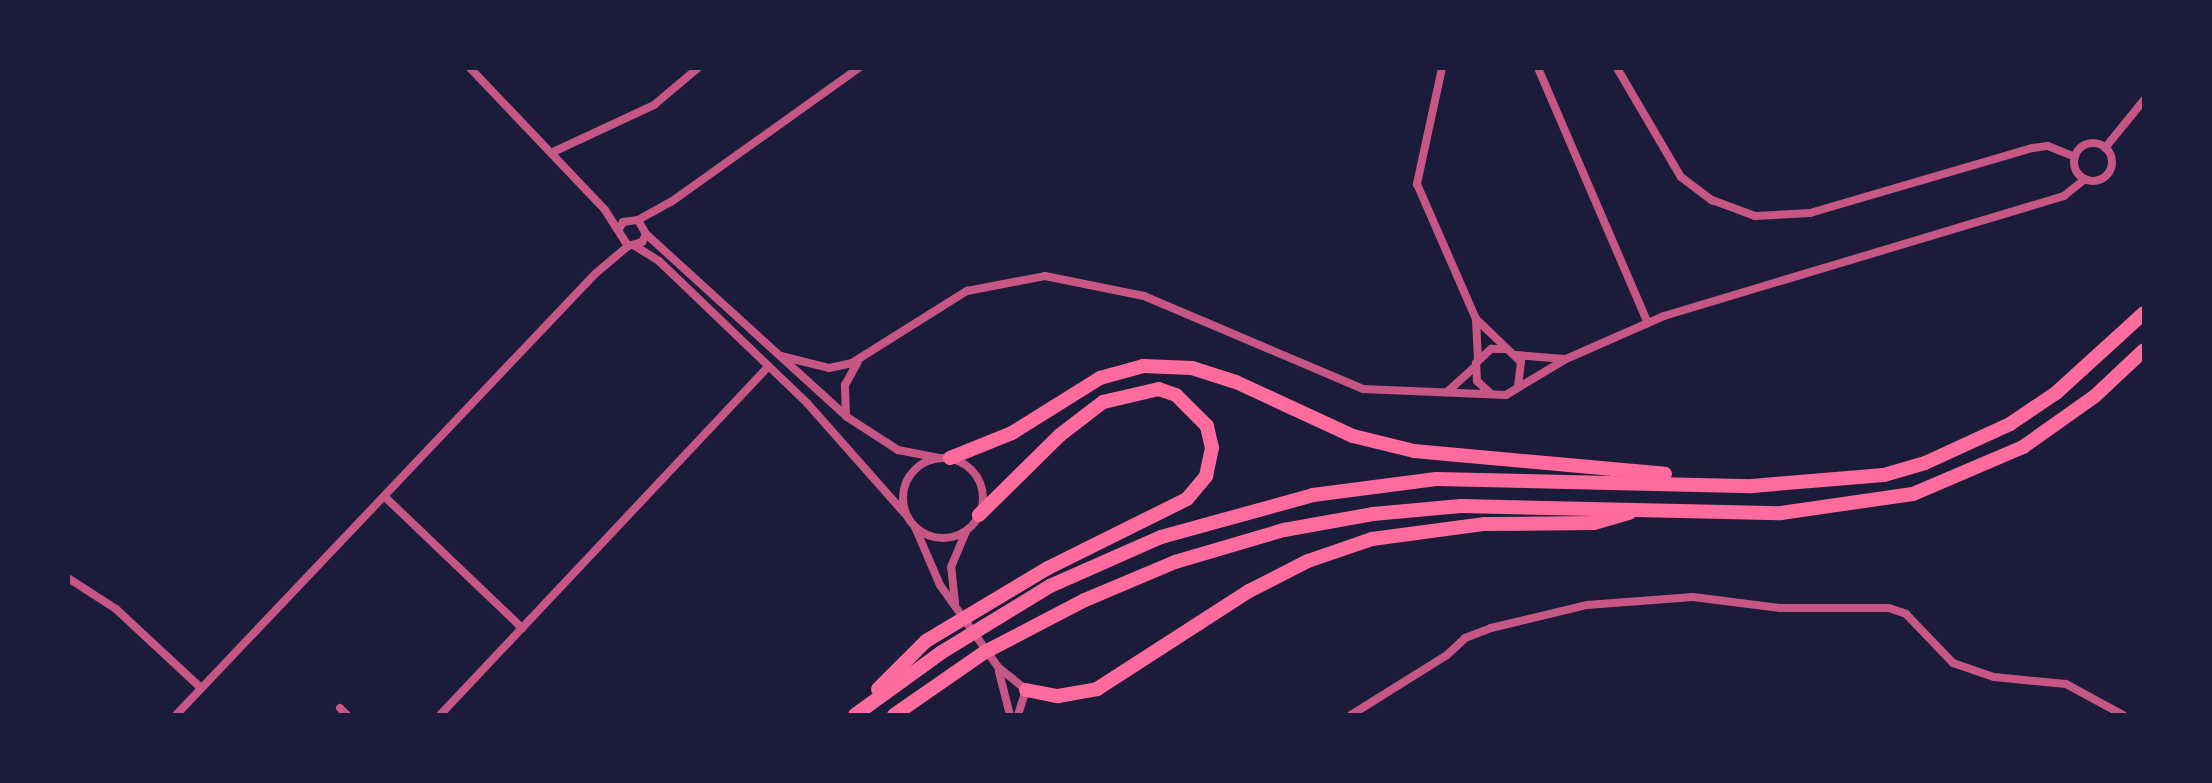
<!DOCTYPE html>
<style>
body{margin:0}
#map{position:relative;width:2212px;height:783px;overflow:hidden;background:#1b1b3a;font-family:Lora,serif}
div>[style]{position:absolute}
.minor>*{height:8px;margin:-4px;padding:0 4px;transform-origin:4px;border-radius:4px;background:#c65784}
.minor>.ring{margin:-4px;padding:0;box-sizing:content-box;background:none;border:8px solid #c65784;border-radius:50%}
.primary>*{height:14px;margin:-7px;padding:0 7px;transform-origin:7px;border-radius:7px;background:#ff6b9d}
span{translate:-50% -50%;white-space:nowrap;text-align:center;line-height:1.15;-webkit-text-stroke:6px #1b1b3a;paint-order:stroke}
.frame{position:absolute;inset:0;border:70px solid #1b1b3a;pointer-events:none}
</style>
<div id="map">
<div class="minor">
<div style="left:470px;top:68px;width:196px;rotate:46.4deg"></div>
<div style="left:605px;top:210px;width:43px;rotate:57.4deg"></div>
<div style="left:628px;top:246px;width:15px;rotate:-16deg"></div>
<div style="left:642px;top:242px;width:9px;rotate:-63deg"></div>
<div style="left:646px;top:234px;width:16px;rotate:-120deg"></div>
<div style="left:1442px;top:68px;width:119px;rotate:102.2deg"></div>
<div style="left:1417px;top:184px;width:147px;rotate:66.4deg"></div>
<div style="left:1476px;top:319px;width:62px;rotate:43.7deg"></div>
<div style="left:1521px;top:362px;width:25px;rotate:97deg"></div>
<div style="left:1538px;top:68px;width:278px;rotate:66.7deg"></div>
<div style="left:1617px;top:68px;width:126px;rotate:59.6deg"></div>
<div style="left:1681px;top:177px;width:39px;rotate:37deg"></div>
<div style="left:1712px;top:200px;width:46px;rotate:20.4deg"></div>
<div style="left:1755px;top:216px;width:55px;rotate:-3.1deg"></div>
<div style="left:1810px;top:213px;width:232px;rotate:-16.3deg"></div>
<div style="left:2033px;top:148px;width:15px;rotate:-8deg"></div>
<div style="left:2048px;top:146px;width:29px;rotate:22deg"></div>
<div class="ring" style="left:2074px;top:143px;width:30px;height:30px"></div>
<div style="left:2105px;top:148px;width:62px;rotate:-50.9deg"></div>
<div style="left:551px;top:153px;width:114px;rotate:-25deg"></div>
<div style="left:654px;top:105px;width:57px;rotate:-40.1deg"></div>
<div style="left:619px;top:229px;width:8px;rotate:-60deg"></div>
<div style="left:623px;top:222px;width:15px;rotate:-8deg"></div>
<div style="left:638px;top:220px;width:38px;rotate:-29deg"></div>
<div style="left:671px;top:202px;width:231px;rotate:-35.5deg"></div>
<div style="left:646px;top:234px;width:272px;rotate:42.3deg"></div>
<div style="left:847px;top:417px;width:61px;rotate:32.9deg"></div>
<div style="left:898px;top:450px;width:43px;rotate:10.8deg"></div>
<div style="left:635px;top:246px;width:28px;rotate:32deg"></div>
<div style="left:659px;top:261px;width:205px;rotate:43.8deg"></div>
<div style="left:807px;top:403px;width:149px;rotate:48.5deg"></div>
<div style="left:1476px;top:319px;width:41px;rotate:87.2deg"></div>
<div style="left:1516px;top:355px;width:49px;rotate:4.7deg"></div>
<div style="left:781px;top:356px;width:49px;rotate:14deg"></div>
<div style="left:829px;top:368px;width:24px;rotate:-12deg"></div>
<div style="left:852px;top:363px;width:136px;rotate:-32.1deg"></div>
<div style="left:967px;top:291px;width:79px;rotate:-10.9deg"></div>
<div style="left:1045px;top:276px;width:101px;rotate:11.4deg"></div>
<div style="left:1144px;top:296px;width:238px;rotate:23deg"></div>
<div style="left:1363px;top:389px;width:143px;rotate:2.4deg"></div>
<div style="left:1506px;top:395px;width:70px;rotate:-31deg"></div>
<div style="left:1566px;top:359px;width:107px;rotate:-23.7deg"></div>
<div style="left:1664px;top:316px;width:418px;rotate:-16.7deg"></div>
<div style="left:2064px;top:196px;width:27px;rotate:-39deg"></div>
<div style="left:1447px;top:392px;width:38px;rotate:-42deg"></div>
<div style="left:1491px;top:394px;width:19px;rotate:-137deg"></div>
<div style="left:1477px;top:381px;width:18px;rotate:-93deg"></div>
<div style="left:1476px;top:363px;width:21px;rotate:-43deg"></div>
<div style="left:1491px;top:349px;width:14px"></div>
<div style="left:846px;top:416px;width:31px;rotate:-92deg"></div>
<div style="left:845px;top:385px;width:26px;rotate:-61deg"></div>
<div class="ring" style="left:903px;top:458px;width:72px;height:72px"></div>
<div style="left:385px;top:497px;width:190px;rotate:43.7deg"></div>
<div style="left:915px;top:527px;width:63px;rotate:66.7deg"></div>
<div style="left:940px;top:585px;width:100px;rotate:54.7deg"></div>
<div style="left:998px;top:667px;width:36px;rotate:39deg"></div>
<div style="left:1026px;top:690px;width:26px;rotate:108deg"></div>
<div style="left:68px;top:578px;width:57px;rotate:32.9deg"></div>
<div style="left:116px;top:609px;width:116px;rotate:42.9deg"></div>
<div style="left:955px;top:603px;width:36px;rotate:-96deg"></div>
<div style="left:951px;top:567px;width:38px;rotate:-67deg"></div>
<div style="left:999px;top:672px;width:44px;rotate:75.7deg"></div>
<div style="left:340px;top:708px;width:10px;rotate:45deg"></div>
<div style="left:176px;top:715px;width:608px;rotate:-46.47deg"></div>
<div style="left:595px;top:274px;width:43px;rotate:-40.3deg"></div>
<div style="left:440px;top:715px;width:478px;rotate:-46.7deg"></div>
<div style="left:1351px;top:715px;width:113px;rotate:-32deg"></div>
<div style="left:1447px;top:655px;width:25px;rotate:-43deg"></div>
<div style="left:1465px;top:638px;width:28px;rotate:-21deg"></div>
<div style="left:1491px;top:628px;width:99px;rotate:-13.5deg"></div>
<div style="left:1587px;top:605px;width:106px;rotate:-4.3deg"></div>
<div style="left:1693px;top:597px;width:88px;rotate:7.2deg"></div>
<div style="left:1780px;top:608px;width:109px"></div>
<div style="left:1889px;top:608px;width:18px;rotate:19deg"></div>
<div style="left:1906px;top:614px;width:68px;rotate:46.2deg"></div>
<div style="left:1953px;top:663px;width:43px;rotate:18.9deg"></div>
<div style="left:1994px;top:677px;width:72px;rotate:5.6deg"></div>
<div style="left:2066px;top:684px;width:65px;rotate:28.5deg"></div>
</div>
<div class="primary">
<div style="left:950px;top:458px;width:67px;rotate:-22deg"></div>
<div style="left:1012px;top:433px;width:104px;rotate:-32deg"></div>
<div style="left:1100px;top:378px;width:45px;rotate:-15.6deg"></div>
<div style="left:1143px;top:366px;width:49px;rotate:2.3deg"></div>
<div style="left:1192px;top:368px;width:46px;rotate:17.7deg"></div>
<div style="left:1236px;top:382px;width:129px;rotate:24.8deg"></div>
<div style="left:1353px;top:436px;width:63px;rotate:13.8deg"></div>
<div style="left:1414px;top:451px;width:252px;rotate:5.2deg"></div>
<div style="left:878px;top:689px;width:68px;rotate:-45deg"></div>
<div style="left:926px;top:641px;width:142px;rotate:-30.9deg"></div>
<div style="left:1048px;top:568px;width:155px;rotate:-26.4deg"></div>
<div style="left:1187px;top:499px;width:30px;rotate:-50deg"></div>
<div style="left:1206px;top:476px;width:29px;rotate:-78deg"></div>
<div style="left:1212px;top:448px;width:23px;rotate:-103deg"></div>
<div style="left:1207px;top:426px;width:44px;rotate:-135deg"></div>
<div style="left:1176px;top:395px;width:18px;rotate:-161deg"></div>
<div style="left:1159px;top:389px;width:57px;rotate:166.9deg"></div>
<div style="left:1103px;top:402px;width:54px;rotate:142.5deg"></div>
<div style="left:1060px;top:435px;width:114px;rotate:135.4deg"></div>
<div style="left:1026px;top:690px;width:33px;rotate:11deg"></div>
<div style="left:1058px;top:696px;width:40px;rotate:-10deg"></div>
<div style="left:1097px;top:689px;width:181px;rotate:-32.8deg"></div>
<div style="left:1249px;top:591px;width:66px;rotate:-27deg"></div>
<div style="left:1308px;top:561px;width:68px;rotate:-19deg"></div>
<div style="left:1372px;top:539px;width:114px;rotate:-7.6deg"></div>
<div style="left:1485px;top:524px;width:109px;rotate:-0.5deg"></div>
<div style="left:1594px;top:523px;width:37px;rotate:-16deg"></div>
<div style="left:855px;top:715px;width:107px;rotate:-35.9deg"></div>
<div style="left:942px;top:652px;width:127px;rotate:-31.4deg"></div>
<div style="left:1050px;top:586px;width:121px;rotate:-23.8deg"></div>
<div style="left:1161px;top:537px;width:158px;rotate:-15.4deg"></div>
<div style="left:1313px;top:495px;width:124px;rotate:-7.4deg"></div>
<div style="left:1436px;top:479px;width:316px;rotate:1.3deg"></div>
<div style="left:1752px;top:486px;width:132px;rotate:-4.8deg"></div>
<div style="left:1884px;top:475px;width:43px;rotate:-16.3deg"></div>
<div style="left:1925px;top:463px;width:94px;rotate:-24.6deg"></div>
<div style="left:2010px;top:424px;width:55px;rotate:-34deg"></div>
<div style="left:2056px;top:393px;width:119px;rotate:-42.3deg"></div>
<div style="left:894px;top:715px;width:111px;rotate:-34.7deg"></div>
<div style="left:985px;top:652px;width:113px;rotate:-27.5deg"></div>
<div style="left:1085px;top:600px;width:98px;rotate:-22.9deg"></div>
<div style="left:1175px;top:562px;width:114px;rotate:-16.4deg"></div>
<div style="left:1284px;top:530px;width:90px;rotate:-10.2deg"></div>
<div style="left:1373px;top:514px;width:88px;rotate:-5.2deg"></div>
<div style="left:1461px;top:506px;width:320px;rotate:1.3deg"></div>
<div style="left:1781px;top:513px;width:133px;rotate:-8.2deg"></div>
<div style="left:1913px;top:494px;width:120px;rotate:-23.1deg"></div>
<div style="left:2023px;top:447px;width:88px;rotate:-35.3deg"></div>
<div style="left:2095px;top:396px;width:67px;rotate:-43.2deg"></div>
</div>
<div class="frame"></div>
</div>
